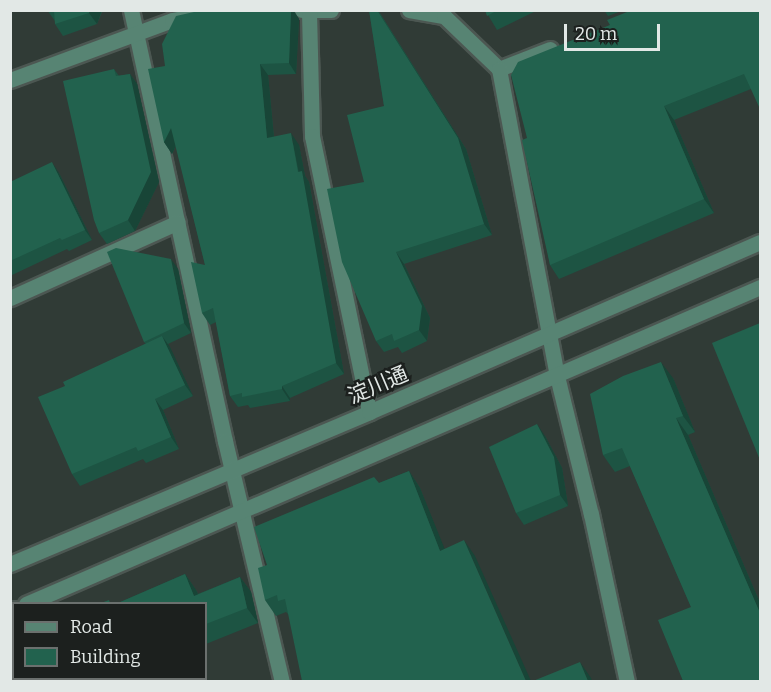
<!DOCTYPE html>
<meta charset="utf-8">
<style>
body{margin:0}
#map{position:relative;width:771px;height:692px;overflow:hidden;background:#303b36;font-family:Bitter,"Noto Sans JP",serif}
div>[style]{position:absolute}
.roads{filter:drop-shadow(2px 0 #4c5752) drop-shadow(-2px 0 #4c5752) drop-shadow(0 2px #4c5752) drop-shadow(0 -2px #4c5752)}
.minor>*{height:15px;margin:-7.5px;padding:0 7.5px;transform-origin:7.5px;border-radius:7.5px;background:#578473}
.wall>*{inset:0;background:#1d5443}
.shaded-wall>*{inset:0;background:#184537}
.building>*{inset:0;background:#22624e}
span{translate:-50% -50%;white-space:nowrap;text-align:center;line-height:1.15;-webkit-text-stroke:5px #1c201e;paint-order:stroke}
.street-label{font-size:21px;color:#e2e8e6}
.frame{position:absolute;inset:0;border:12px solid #e2e8e6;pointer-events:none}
.legend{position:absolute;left:12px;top:602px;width:195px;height:78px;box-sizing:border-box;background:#1c201e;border:2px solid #6b706e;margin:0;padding:8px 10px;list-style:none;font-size:18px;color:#e2e8e6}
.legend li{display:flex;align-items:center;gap:12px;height:30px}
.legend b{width:30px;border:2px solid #6b706e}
.scale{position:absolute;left:564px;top:24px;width:96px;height:27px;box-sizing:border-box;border:3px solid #e2e8e6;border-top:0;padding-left:8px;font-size:18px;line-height:21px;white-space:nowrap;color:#e2e8e6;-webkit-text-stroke:4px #1c201e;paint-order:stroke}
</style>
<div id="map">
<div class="roads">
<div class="minor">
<div style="left:131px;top:10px;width:441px;rotate:77.7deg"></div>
<div style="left:225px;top:441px;width:248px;rotate:76.7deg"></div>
<div style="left:302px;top:10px;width:29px"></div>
<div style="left:409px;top:10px;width:36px;rotate:10deg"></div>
<div style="left:444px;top:16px;width:76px;rotate:43.9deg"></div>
<div style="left:309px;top:12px;width:124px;rotate:88.6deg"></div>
<div style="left:312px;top:136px;width:282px;rotate:78.3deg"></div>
<div style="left:550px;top:49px;width:55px;rotate:158.6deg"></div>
<div style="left:499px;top:69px;width:312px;rotate:79.3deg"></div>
<div style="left:557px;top:376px;width:142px;rotate:76.2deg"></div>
<div style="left:591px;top:514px;width:172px;rotate:77.9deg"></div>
<div style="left:10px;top:80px;width:173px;rotate:-20.3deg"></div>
<div style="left:172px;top:20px;width:53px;rotate:-10.9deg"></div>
<div style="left:10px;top:298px;width:184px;rotate:-24.3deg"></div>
<div style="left:10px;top:564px;width:390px;rotate:-22.9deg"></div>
<div style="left:369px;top:412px;width:426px;rotate:-23.5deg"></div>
<div style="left:26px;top:604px;width:800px;rotate:-23.36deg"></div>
<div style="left:10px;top:610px;width:4px;rotate:-14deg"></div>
</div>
</div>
<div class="wall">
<div style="clip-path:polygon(47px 10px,102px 10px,102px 12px,97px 24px,63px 36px,55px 24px,55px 21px)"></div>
<div style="clip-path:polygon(203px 10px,293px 10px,299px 19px,296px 74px,268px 75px,274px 137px,299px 145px,305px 176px,309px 182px,344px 374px,290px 398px,290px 401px,250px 408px,248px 405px,238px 407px,230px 396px,216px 322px,210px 325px,202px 313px,205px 265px,176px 146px,172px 154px,164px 142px,165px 66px)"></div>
<div style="clip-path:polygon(369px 10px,378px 10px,466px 149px,492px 235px,404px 264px,430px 318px,427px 341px,402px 353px,398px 347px,384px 352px,376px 341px,364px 182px,384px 106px)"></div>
<div style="clip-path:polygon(485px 10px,538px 10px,497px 30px)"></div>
<div style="clip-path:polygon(604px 10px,624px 10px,608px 16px)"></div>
<div style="clip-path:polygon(760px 10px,751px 89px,674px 120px,714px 213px,559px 279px,550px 265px,527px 138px,610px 25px)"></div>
<div style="clip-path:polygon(114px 69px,119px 76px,130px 74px,137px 84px,159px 182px,135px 231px,107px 244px,99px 233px)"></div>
<div style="clip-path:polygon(59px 173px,92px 240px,69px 251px,67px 249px,10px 276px,10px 182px)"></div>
<div style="clip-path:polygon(178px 269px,191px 333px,168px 344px,193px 396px,163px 410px,179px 449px,146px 463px,143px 459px,80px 486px,72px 474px,65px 386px,146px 344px,144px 342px)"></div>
<div style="clip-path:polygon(673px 378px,695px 432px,688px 435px,760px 603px,760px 681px,691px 607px,630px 466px,615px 472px,603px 455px)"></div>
<div style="clip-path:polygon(545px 436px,562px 468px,568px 506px,524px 525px,516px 513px)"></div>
<div style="clip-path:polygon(409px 471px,420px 488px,444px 549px,475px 556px,289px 615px,286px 612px,276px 616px,265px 600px,267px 565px,379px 483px)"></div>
<div style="clip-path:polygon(185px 574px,196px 590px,198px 594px,240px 577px,251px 592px,258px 623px,206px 644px,206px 603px,118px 603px)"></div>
</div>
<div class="shaded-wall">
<div style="clip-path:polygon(90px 10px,102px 10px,97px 24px,89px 13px)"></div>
<div style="clip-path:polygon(291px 10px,293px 10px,299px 19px,296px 74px,289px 63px)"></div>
<div style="clip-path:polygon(377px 10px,466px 149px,492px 235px,484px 224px)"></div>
<div style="clip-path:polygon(260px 64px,268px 75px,275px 149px,267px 138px)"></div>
<div style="clip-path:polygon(130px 74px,137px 84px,159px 182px,135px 231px,128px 220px)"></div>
<div style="clip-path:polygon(664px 106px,674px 120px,714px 213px,704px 199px)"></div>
<div style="clip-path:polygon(171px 128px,179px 139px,172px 154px,164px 142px)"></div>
<div style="clip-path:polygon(291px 133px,299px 145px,305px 176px,309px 182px,344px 374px,336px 363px)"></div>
<div style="clip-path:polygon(52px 162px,59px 173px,92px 240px,85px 230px)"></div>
<div style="clip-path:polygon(396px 252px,404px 264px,430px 318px,427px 341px,419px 330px)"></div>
<div style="clip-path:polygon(171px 259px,178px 269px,191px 333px,184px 323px)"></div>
<div style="clip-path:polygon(162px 336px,170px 347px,193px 396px,185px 385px)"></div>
<div style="clip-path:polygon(661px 362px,673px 378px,695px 432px,683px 416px)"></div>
<div style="clip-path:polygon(282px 386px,290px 398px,290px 401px,282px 389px)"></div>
<div style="clip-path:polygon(155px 399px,163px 410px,179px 449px,171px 437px)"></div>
<div style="clip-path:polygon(676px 418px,688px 435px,760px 603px,760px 613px)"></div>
<div style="clip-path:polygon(537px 424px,545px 436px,562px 468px,568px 506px,560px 495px)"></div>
<div style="clip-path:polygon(409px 471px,420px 488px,452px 567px,440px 551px)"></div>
<div style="clip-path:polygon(464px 540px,475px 556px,531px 681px,526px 681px)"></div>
<div style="clip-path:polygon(185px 574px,196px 590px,202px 603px,194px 596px)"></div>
<div style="clip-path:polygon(240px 577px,251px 592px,258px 623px,247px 608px)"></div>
<div style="clip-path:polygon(580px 662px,591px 678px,592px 681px,588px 681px)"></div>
<div style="clip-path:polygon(141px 678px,146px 678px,147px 681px,142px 681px)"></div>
</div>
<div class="building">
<div style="clip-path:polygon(47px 10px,90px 10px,89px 13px,55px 24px,54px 11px)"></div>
<div style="clip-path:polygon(203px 10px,291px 10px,289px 63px,260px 64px,267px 138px,291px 133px,298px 172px,302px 171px,336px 363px,282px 386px,282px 389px,242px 397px,242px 393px,230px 396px,213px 308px,202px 313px,191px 262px,205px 265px,171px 128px,164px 142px,148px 69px,165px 66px,162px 44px,176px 16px)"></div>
<div style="clip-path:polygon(369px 10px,377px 10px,458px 138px,484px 224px,396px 252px,422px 306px,419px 330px,394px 341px,392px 334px,376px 341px,342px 262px,327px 189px,364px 182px,347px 115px,384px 106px)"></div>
<div style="clip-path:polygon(485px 10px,498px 10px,487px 16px)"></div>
<div style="clip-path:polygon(632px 10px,760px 10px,760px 109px,744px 74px,664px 106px,704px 199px,550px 265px,522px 140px,527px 138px,511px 75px,518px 62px,610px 25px,607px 20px)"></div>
<div style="clip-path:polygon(114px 69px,116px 76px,130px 74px,151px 172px,128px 220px,99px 233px,94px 220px,63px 81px)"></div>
<div style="clip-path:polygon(52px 162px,85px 230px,62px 240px,60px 238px,10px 261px,10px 182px)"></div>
<div style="clip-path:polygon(116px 248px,171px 259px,184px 323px,144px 342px,107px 252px)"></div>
<div style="clip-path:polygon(760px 323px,760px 460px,712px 343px)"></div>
<div style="clip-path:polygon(162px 336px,185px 385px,155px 399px,171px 437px,138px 451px,136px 447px,72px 474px,38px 397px,65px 386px,63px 382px)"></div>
<div style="clip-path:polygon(661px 362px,683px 416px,676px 418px,760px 613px,760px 681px,683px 681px,658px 620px,691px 607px,622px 448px,603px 455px,590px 394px,623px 376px)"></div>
<div style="clip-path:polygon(537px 424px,554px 457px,560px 495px,516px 513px,489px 447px)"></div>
<div style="clip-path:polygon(409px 471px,440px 551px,464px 540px,526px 681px,302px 681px,285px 599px,278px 601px,277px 595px,265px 600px,258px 568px,267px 565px,254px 527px,374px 477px,379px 483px)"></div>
<div style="clip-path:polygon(185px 574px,194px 596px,240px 577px,247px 608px,206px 624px,206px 603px,118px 603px)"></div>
<div style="clip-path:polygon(109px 600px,110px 603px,101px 603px)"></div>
<div style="clip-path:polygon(14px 636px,14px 678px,141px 678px,142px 681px,10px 681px,10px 637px)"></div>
<div style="clip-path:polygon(580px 662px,588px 681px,533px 681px)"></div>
</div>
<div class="street-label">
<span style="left:378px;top:385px;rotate:-23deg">淀川通</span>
</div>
<div class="frame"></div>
<ul class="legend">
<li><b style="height:8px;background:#578473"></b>Road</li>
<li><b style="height:16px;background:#22624e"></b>Building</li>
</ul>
<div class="scale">20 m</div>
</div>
